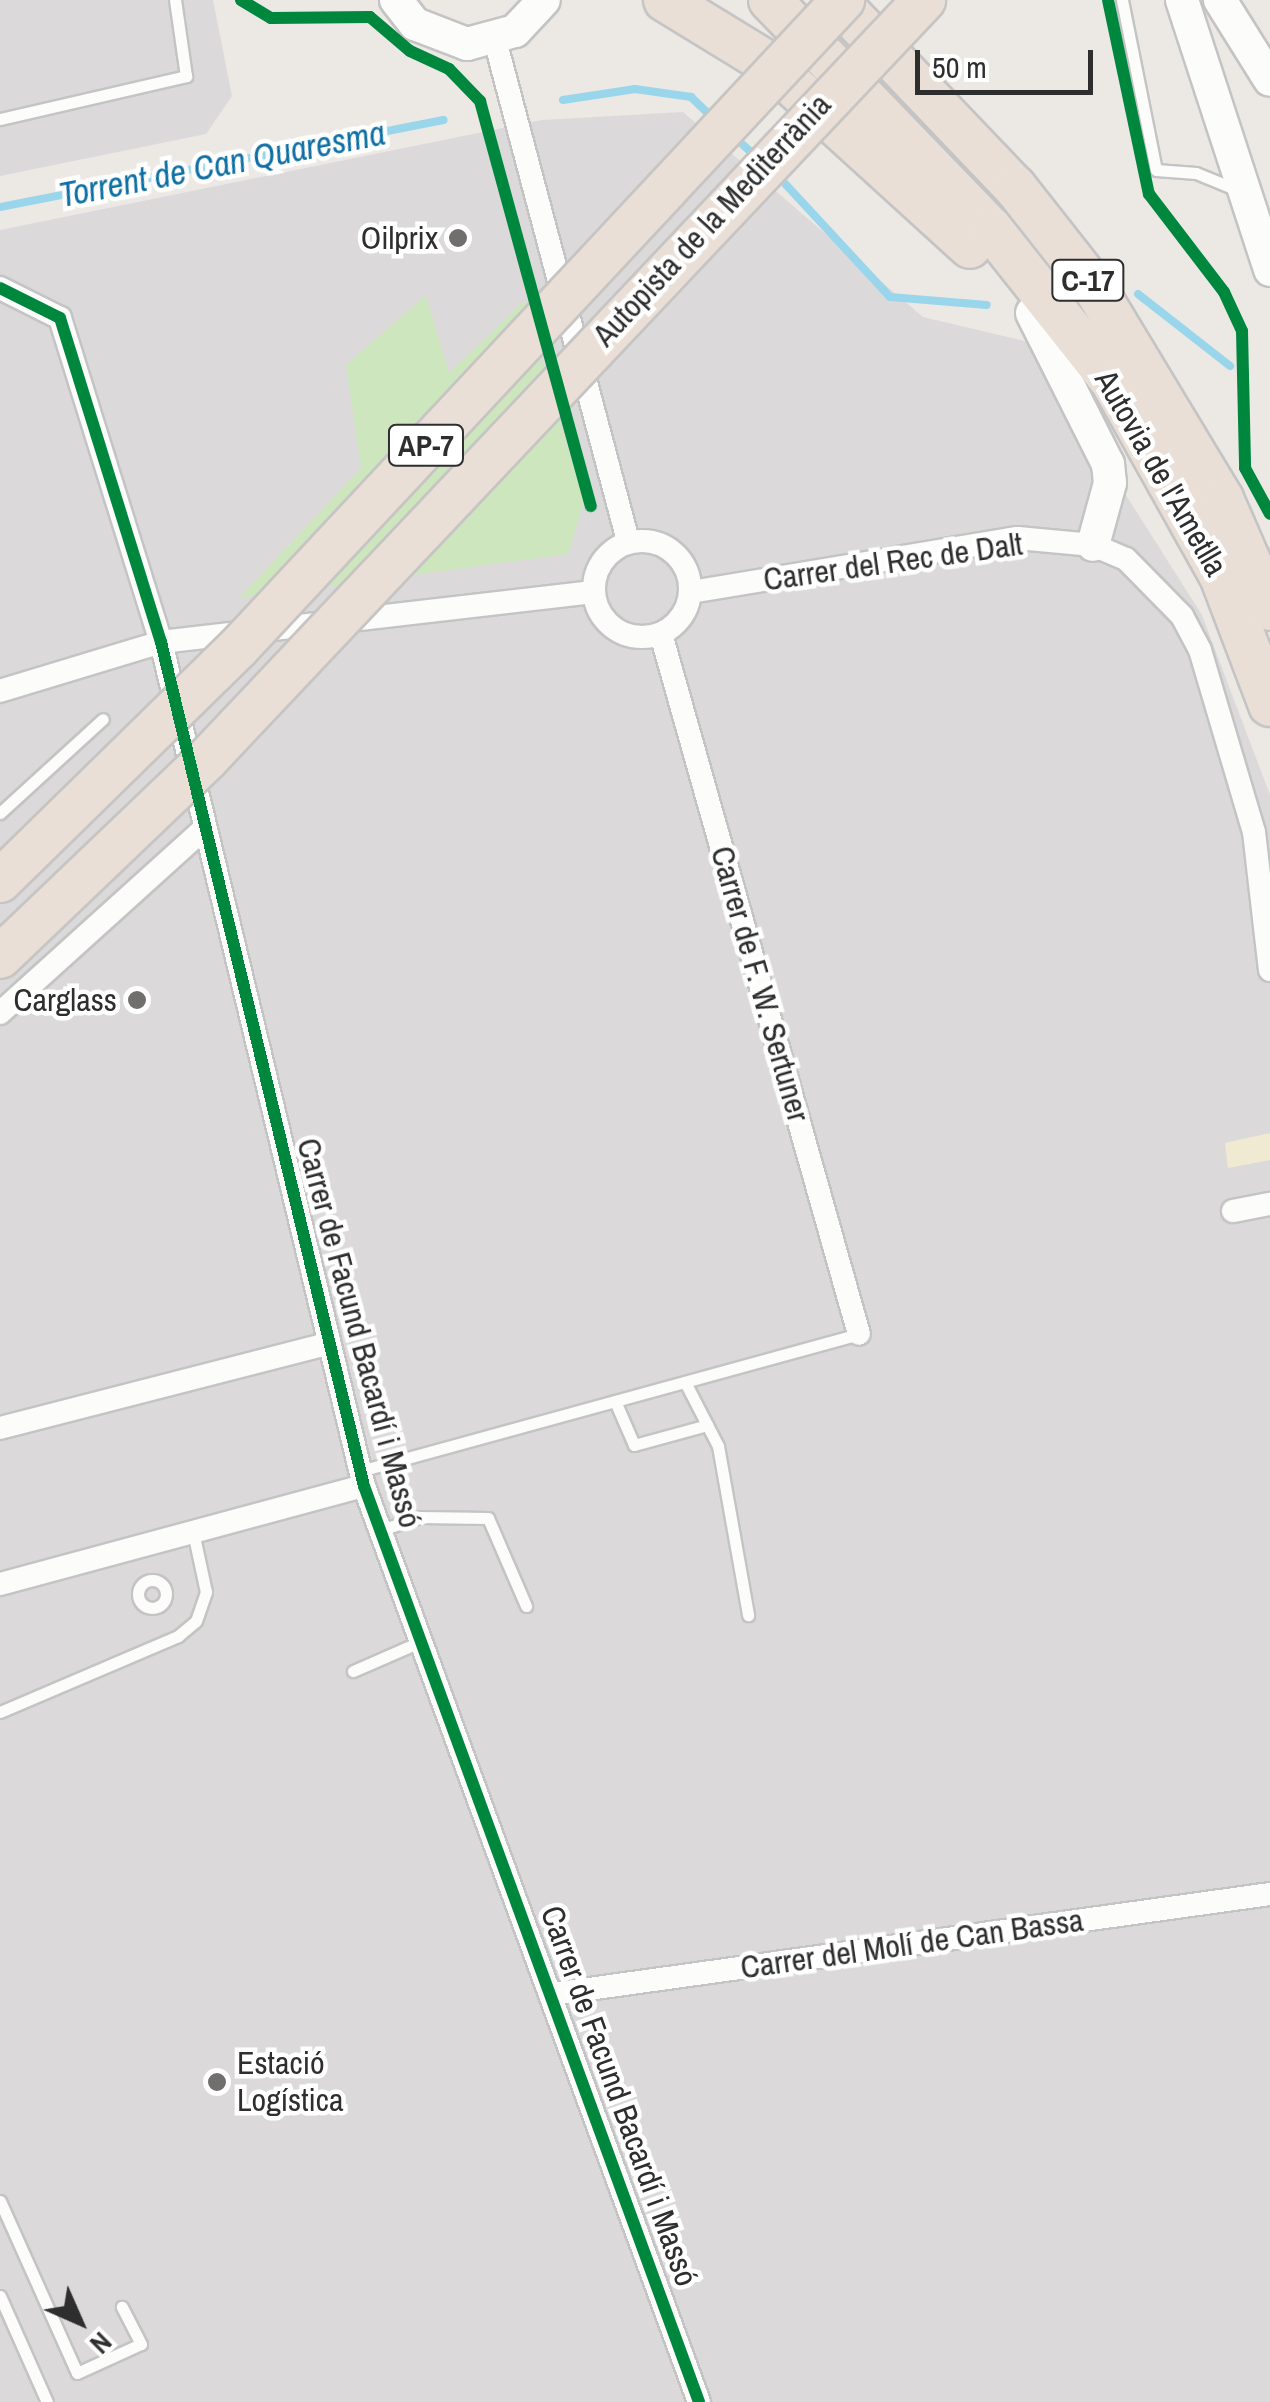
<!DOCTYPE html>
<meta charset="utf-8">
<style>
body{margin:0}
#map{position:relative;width:1270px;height:2402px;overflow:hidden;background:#ece8e4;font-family:"Archivo Narrow",sans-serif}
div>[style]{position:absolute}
.industrial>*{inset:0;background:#dcd9db}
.green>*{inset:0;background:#cee6be}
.sand>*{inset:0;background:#f0ead3}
.stream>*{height:8px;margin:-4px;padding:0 4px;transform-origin:4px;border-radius:4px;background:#99d6ec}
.roads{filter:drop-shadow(2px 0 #c5c4c5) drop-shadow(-2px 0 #c5c4c5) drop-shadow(0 2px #c5c4c5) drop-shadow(0 -2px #c5c4c5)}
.lane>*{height:11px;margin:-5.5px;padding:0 5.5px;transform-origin:5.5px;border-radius:5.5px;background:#fcfcfb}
.lane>.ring{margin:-5.5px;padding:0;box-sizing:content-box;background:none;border:11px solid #fcfcfb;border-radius:50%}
.street>*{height:22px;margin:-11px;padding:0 11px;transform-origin:11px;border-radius:11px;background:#fcfcfb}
.street>.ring{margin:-11px;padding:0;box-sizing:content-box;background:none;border:22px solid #fcfcfb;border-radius:50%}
.secondary>*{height:32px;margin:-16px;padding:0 16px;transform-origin:16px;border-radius:16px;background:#fcfcfb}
.highway>*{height:42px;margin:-21px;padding:0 21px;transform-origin:21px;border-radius:21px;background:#eadfd6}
.bridges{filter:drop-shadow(2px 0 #c6c5c4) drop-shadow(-2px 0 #c6c5c4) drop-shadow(0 2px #c6c5c4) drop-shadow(0 -2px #c6c5c4)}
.highway-bridge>*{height:42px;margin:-21px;padding:0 21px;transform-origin:21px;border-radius:21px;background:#eadfd6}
.cycleway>*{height:12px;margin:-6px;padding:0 6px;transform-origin:6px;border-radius:6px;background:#00873e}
.dots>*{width:28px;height:28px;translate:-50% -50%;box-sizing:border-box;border:5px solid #fff;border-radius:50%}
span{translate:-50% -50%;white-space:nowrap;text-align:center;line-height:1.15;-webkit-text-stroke:9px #fff;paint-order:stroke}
.shield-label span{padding:2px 8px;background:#fff;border:2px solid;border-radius:8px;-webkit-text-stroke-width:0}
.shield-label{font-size:30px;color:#2e2e2e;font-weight:700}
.street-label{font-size:32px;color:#2e2e2e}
.poi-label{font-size:32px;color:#2e2e2e}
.right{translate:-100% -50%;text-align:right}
.left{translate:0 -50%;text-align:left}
.water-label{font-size:35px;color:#0d6fa3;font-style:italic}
.north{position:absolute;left:30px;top:2272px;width:100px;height:100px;-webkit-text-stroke:8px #fff;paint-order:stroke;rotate:135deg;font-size:28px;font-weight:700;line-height:40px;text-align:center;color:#2e2e2e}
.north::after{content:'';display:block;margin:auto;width:35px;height:45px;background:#2e2e2e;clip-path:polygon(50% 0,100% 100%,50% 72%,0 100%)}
.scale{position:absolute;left:915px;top:50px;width:178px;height:45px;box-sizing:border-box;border:5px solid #2e2e2e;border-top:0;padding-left:12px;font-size:30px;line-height:35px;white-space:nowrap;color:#2e2e2e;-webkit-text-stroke:8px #fff;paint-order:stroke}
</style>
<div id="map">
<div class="industrial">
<div style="clip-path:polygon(0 0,213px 0,232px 96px,206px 134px,0 176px)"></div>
<div style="clip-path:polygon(683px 112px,923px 317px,1029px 342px,1202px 615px,1270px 795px,1270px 2402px,0 2402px,0 230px,542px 120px)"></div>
</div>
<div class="green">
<div style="clip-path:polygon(426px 295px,449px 373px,524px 301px,584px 502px,568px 554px,239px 598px,361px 468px,346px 365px)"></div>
</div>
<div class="sand">
<div style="clip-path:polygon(1270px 1133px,1270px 1160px,1228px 1168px,1225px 1143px)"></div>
</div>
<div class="stream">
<div style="left:563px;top:100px;width:73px;rotate:-8.7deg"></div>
<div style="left:635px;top:89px;width:57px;rotate:8.1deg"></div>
<div style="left:691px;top:97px;width:32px;rotate:44deg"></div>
<div style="left:732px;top:135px;width:36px;rotate:42deg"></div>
<div style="left:777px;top:175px;width:166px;rotate:47.2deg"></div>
<div style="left:890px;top:297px;width:97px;rotate:4.7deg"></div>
<div style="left:0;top:207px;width:452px;rotate:-11.1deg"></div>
<div style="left:1138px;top:294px;width:117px;rotate:38deg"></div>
</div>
<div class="roads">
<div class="lane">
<div style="left:1122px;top:0;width:173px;rotate:78.7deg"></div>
<div style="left:1156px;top:170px;width:40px;rotate:4.3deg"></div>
<div style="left:1196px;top:173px;width:42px;rotate:22.3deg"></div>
<div style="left:0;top:119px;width:191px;rotate:-13deg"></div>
<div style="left:186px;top:76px;width:77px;rotate:-98.2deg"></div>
<div style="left:0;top:813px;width:139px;rotate:-42.4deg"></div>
<div style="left:685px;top:1382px;width:72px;rotate:62.7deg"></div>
<div style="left:718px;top:1446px;width:172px;rotate:79.9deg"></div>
<div style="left:615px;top:1401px;width:48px;rotate:66.6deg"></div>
<div style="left:634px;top:1445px;width:76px;rotate:-15.3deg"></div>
<div style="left:360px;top:1471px;width:517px;rotate:-15.35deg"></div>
<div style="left:381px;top:1530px;width:41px;rotate:-18.4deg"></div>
<div style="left:420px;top:1517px;width:68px;rotate:0.8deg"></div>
<div style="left:488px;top:1518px;width:96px;rotate:66.6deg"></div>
<div class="ring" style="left:138px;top:1580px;width:17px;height:17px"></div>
<div style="left:353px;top:1671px;width:75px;rotate:-23.5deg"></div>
<div style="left:0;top:1712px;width:194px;rotate:-23.1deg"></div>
<div style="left:178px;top:1636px;width:23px;rotate:-40deg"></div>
<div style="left:196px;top:1621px;width:31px;rotate:-71deg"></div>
<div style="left:206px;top:1592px;width:61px;rotate:-102.2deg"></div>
<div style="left:0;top:2201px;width:188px;rotate:65.9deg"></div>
<div style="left:77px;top:2373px;width:70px;rotate:-24.4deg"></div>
<div style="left:141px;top:2344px;width:42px;rotate:-117.2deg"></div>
<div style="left:0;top:2296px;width:116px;rotate:66.1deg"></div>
</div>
<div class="street">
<div style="left:495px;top:40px;width:518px;rotate:75.13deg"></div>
<div style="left:0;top:288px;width:67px;rotate:26.6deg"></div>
<div style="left:60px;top:318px;width:339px;rotate:72.7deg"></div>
<div style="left:161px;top:642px;width:868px;rotate:76.48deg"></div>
<div style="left:364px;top:1486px;width:975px;rotate:69.91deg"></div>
<div class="ring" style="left:594px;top:541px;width:74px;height:74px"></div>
<div style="left:691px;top:592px;width:331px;rotate:-9.4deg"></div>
<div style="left:1018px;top:538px;width:75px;rotate:5.3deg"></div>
<div style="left:1093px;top:545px;width:36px;rotate:23deg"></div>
<div style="left:1126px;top:559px;width:80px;rotate:45.5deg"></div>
<div style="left:1182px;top:616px;width:38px;rotate:62deg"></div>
<div style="left:1200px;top:650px;width:190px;rotate:73.5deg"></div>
<div style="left:1254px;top:832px;width:139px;rotate:83.4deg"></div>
<div style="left:661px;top:634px;width:727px;rotate:74.21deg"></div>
<div style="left:0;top:691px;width:168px;rotate:-16.9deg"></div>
<div style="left:161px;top:642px;width:435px;rotate:-6.6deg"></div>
<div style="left:0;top:1013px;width:276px;rotate:-42.1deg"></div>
<div style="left:1233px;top:1211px;width:38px;rotate:-11deg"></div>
<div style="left:0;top:1428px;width:339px;rotate:-14.4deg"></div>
<div style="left:0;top:1584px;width:377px;rotate:-15.1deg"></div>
<div style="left:553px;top:1994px;width:724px;rotate:-7.94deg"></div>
</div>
<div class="secondary">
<div style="left:396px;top:0;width:31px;rotate:52deg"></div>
<div style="left:415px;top:24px;width:56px;rotate:21deg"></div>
<div style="left:467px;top:44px;width:50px;rotate:-15.2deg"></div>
<div style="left:515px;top:31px;width:42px;rotate:-46.9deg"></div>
<div style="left:1182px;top:0;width:284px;rotate:71.9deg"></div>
<div style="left:1220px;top:0;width:94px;rotate:58deg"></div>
<div style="left:1032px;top:313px;width:169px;rotate:63.3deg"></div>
<div style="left:1108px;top:464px;width:19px;rotate:84deg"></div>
<div style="left:1110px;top:483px;width:64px;rotate:105.3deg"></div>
</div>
<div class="highway">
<div style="left:665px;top:0;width:121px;rotate:31.5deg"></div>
<div style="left:768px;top:63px;width:273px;rotate:42.3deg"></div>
<div style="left:770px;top:0;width:318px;rotate:46deg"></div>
<div style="left:991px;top:229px;width:196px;rotate:51.6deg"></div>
<div style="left:1113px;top:383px;width:221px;rotate:60.8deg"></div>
<div style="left:1221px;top:576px;width:138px;rotate:69.2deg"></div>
<div style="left:836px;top:0;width:259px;rotate:46.3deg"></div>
<div style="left:1015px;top:187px;width:131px;rotate:51.8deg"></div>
<div style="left:1096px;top:290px;width:244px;rotate:58.9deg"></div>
<div style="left:1222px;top:499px;width:120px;rotate:66.4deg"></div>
</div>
</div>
<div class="bridges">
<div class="highway-bridge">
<div style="left:0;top:881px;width:333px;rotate:-44.4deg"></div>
<div style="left:238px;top:648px;width:887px;rotate:-46.97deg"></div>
<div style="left:0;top:957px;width:288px;rotate:-43.7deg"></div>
<div style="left:208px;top:758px;width:1043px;rotate:-46.63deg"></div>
</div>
</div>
<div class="cycleway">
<div style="left:241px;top:0;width:35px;rotate:31deg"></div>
<div style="left:271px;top:18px;width:99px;rotate:-0.6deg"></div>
<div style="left:370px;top:17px;width:52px;rotate:40.4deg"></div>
<div style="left:410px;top:51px;width:43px;rotate:24.8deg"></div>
<div style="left:449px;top:69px;width:45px;rotate:45.9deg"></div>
<div style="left:480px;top:101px;width:420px;rotate:74.7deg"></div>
<div style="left:1108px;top:0;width:198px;rotate:78.1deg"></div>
<div style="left:1149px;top:194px;width:123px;rotate:52.6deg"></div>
<div style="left:1224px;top:292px;width:43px;rotate:65.2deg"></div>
<div style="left:1242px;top:331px;width:137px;rotate:88.7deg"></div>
<div style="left:1245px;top:468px;width:52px;rotate:61.5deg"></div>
<div style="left:0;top:288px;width:67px;rotate:26.6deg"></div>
<div style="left:60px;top:318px;width:339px;rotate:72.7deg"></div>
<div style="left:161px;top:642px;width:868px;rotate:76.48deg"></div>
<div style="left:364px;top:1486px;width:975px;rotate:69.91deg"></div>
</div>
<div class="dots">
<div style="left:458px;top:238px;background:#706f6e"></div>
<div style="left:137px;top:1000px;background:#706f6e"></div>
<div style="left:217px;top:2082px;background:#706f6e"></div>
</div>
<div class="shield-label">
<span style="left:1088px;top:280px">C-17</span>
<span style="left:426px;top:445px">AP-7</span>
</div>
<div class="street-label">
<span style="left:712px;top:220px;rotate:-47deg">Autopista de la Mediterrània</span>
<span style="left:1161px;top:473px;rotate:60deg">Autovia de l'Ametlla</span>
<span style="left:893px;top:562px;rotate:-8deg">Carrer del Rec de Dalt</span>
<span style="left:760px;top:984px;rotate:74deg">Carrer de F. W. Sertuner</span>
<span style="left:359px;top:1333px;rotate:75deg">Carrer de Facund Bacardí i Massó</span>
<span style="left:912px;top:1944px;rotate:-8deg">Carrer del Molí de Can Bassa</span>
<span style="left:619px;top:2096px;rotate:70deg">Carrer de Facund Bacardí i Massó</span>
</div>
<div class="poi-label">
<span class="right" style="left:438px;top:238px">Oilprix</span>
<span class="right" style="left:117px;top:1000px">Carglass</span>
<span class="left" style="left:237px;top:2082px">Estació<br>Logística</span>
</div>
<div class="water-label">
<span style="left:222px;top:164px;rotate:-11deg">Torrent de Can Quaresma</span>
</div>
<div class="north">N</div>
<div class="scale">50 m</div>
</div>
